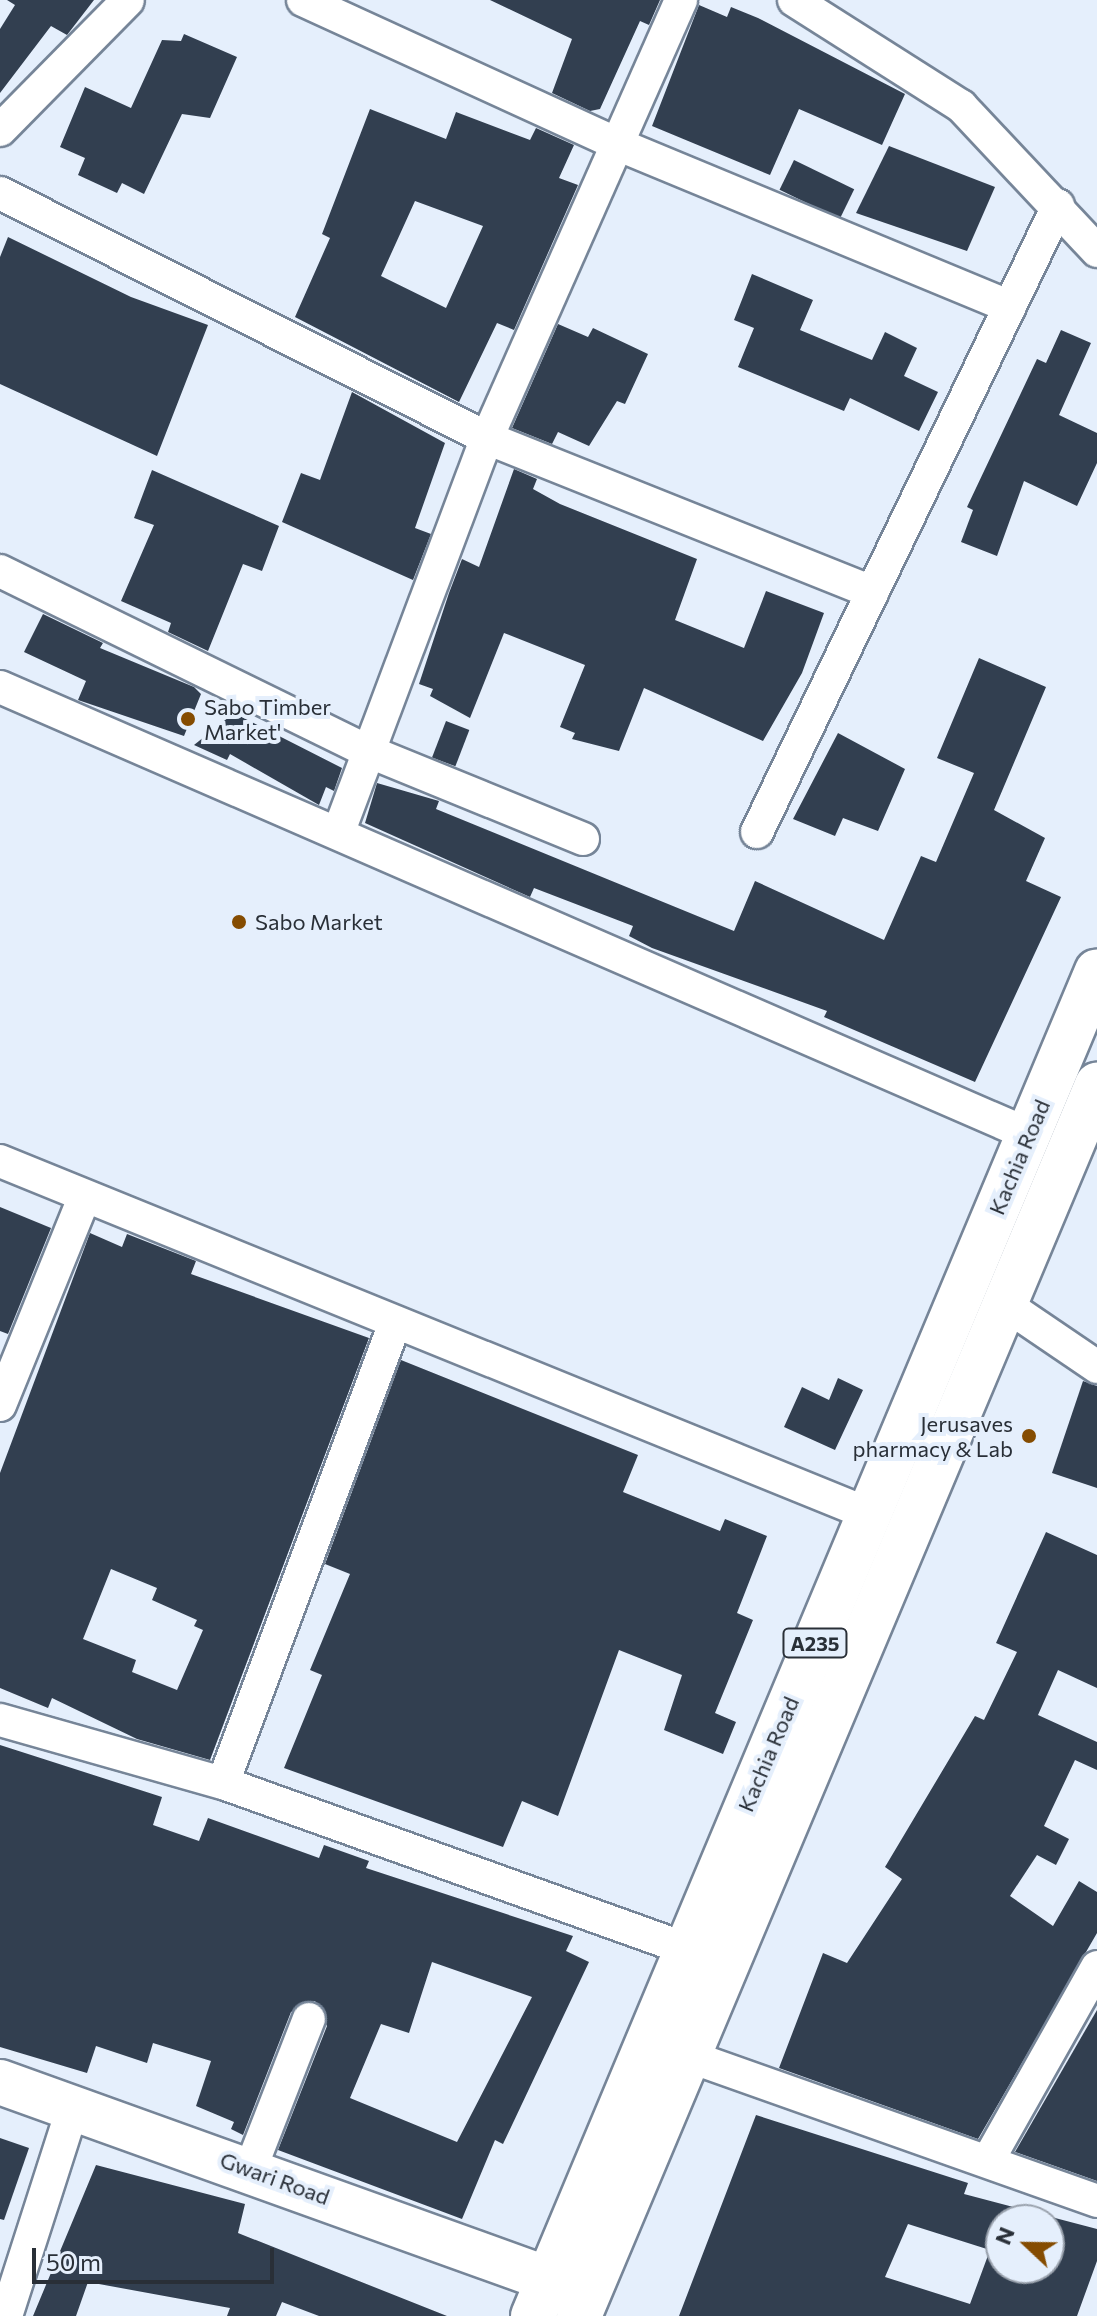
<!DOCTYPE html>
<style>
body{margin:0}
#map{position:relative;width:1097px;height:2316px;overflow:hidden;background:#e5effc;font-family:Commissioner,sans-serif}
div>[style]{position:absolute}
.building>*{inset:0;background:#323f50;transform-origin:0 0}
.roads{filter:drop-shadow(2px 0 #768598) drop-shadow(-2px 0 #768598) drop-shadow(0 2px #768598) drop-shadow(0 -2px #768598)}
.street>*{height:32px;margin:-16px;padding:0 16px;transform-origin:16px;border-radius:16px;background:#fff}
.secondary>*{height:44px;margin:-22px;padding:0 22px;transform-origin:22px;border-radius:22px;background:#fff}
.highway>*{height:44px;margin:-22px;padding:0 22px;transform-origin:22px;border-radius:22px;background:#fff}
.dots>*{width:22px;height:22px;translate:-50% -50%;box-sizing:border-box;border:4px solid #e5effc;border-radius:50%}
span{translate:-50% -50%;white-space:nowrap;text-align:center;line-height:1.15;-webkit-text-stroke:8px #e5effc;paint-order:stroke}
.shield-label span{padding:2px 6px;background:#e5effc;border:2px solid;border-radius:6px;-webkit-text-stroke-width:0}
.shield-label{font-size:20px;color:#292f37;font-weight:700}
.poi-label{font-size:22px;color:#292f37}
.left{translate:0 -50%;text-align:left}
.right{translate:-100% -50%;text-align:right}
.street-label{font-size:22px;color:#292f37}
.north{position:absolute;left:985px;top:2204px;width:80px;height:80px;box-sizing:border-box;background:#e5effc;border:2px solid #9aa2ad;border-radius:50%;rotate:292deg;font-size:22px;font-weight:700;line-height:32px;text-align:center;color:#292f37}
.north::after{content:'';display:block;margin:auto;width:28px;height:36px;background:#854c01;clip-path:polygon(50% 0,100% 100%,50% 72%,0 100%)}
.scale{position:absolute;left:32px;top:2248px;width:242px;height:36px;box-sizing:border-box;border:4px solid #292f37;border-top:0;padding-left:10px;font-size:24px;line-height:28px;white-space:nowrap;color:#292f37;-webkit-text-stroke:6px #e5effc;paint-order:stroke}
</style>
<div id="map">
<div class="building">
<div style="clip-path:polygon(7px 0,94px 0,67px 35px,51px 26px,0 93px,0 29px,15px 5px)"></div>
<div style="clip-path:polygon(490px 0,660px 0,649px 25px,640px 21px,600px 109px,590px 111px,552px 93px,572px 39px)"></div>
<div style="clip-path:polygon(699px 5px,727px 17px,731px 7px,758px 18px,905px 94px,882px 145px,799px 109px,770px 175px,652px 126px)"></div>
<div style="clip-path:polygon(184px 34px,237px 57px,210px 118px,182px 114px,144px 194px,122px 183px,117px 193px,78px 175px,85px 158px,60px 147px,85px 87px,131px 108px,162px 40px,181px 41px)"></div>
<div style="clip-path:polygon(evenodd,370px 109px,446px 139px,456px 112px,530px 140px,536px 128px,574px 145px,559px 178px,578px 185px,514px 330px,497px 323px,459px 402px,295px 317px,330px 238px,322px 234px,370px 109px,415px 201px,483px 226px,446px 308px,381px 276px,415px 201px)"></div>
<div style="clip-path:polygon(889px 146px,995px 187px,967px 251px,856px 213px)"></div>
<div style="left:794px;top:160px;width:67px;height:33px;rotate:26deg"></div>
<div style="clip-path:polygon(8px 237px,131px 297px,208px 325px,157px 456px,0 384px,0 257px)"></div>
<div style="clip-path:polygon(752px 274px,813px 300px,800px 330px,872px 360px,885px 332px,917px 348px,904px 376px,938px 392px,919px 431px,850px 398px,844px 411px,738px 367px,754px 328px,734px 320px)"></div>
<div style="clip-path:polygon(558px 324px,588px 337px,593px 328px,648px 354px,625px 404px,617px 401px,589px 446px,558px 432px,552px 444px,512px 428px)"></div>
<div style="clip-path:polygon(1061px 330px,1091px 343px,1059px 415px,1097px 433px,1097px 463px,1077px 506px,1024px 481px,997px 556px,961px 542px,973px 510px,967px 507px,1037px 359px,1046px 363px)"></div>
<div style="clip-path:polygon(352px 392px,445px 443px,415px 528px,431px 534px,413px 580px,282px 522px,301px 473px,320px 480px)"></div>
<div style="clip-path:polygon(514px 469px,537px 479px,533px 489px,560px 504px,697px 559px,675px 620px,744px 648px,766px 591px,824px 613px,802px 673px,763px 741px,644px 688px,619px 751px,572px 739px,575px 733px,560px 727px,585px 665px,504px 633px,470px 718px,430px 696px,433px 689px,419px 684px,449px 593px,462px 559px,479px 567px)"></div>
<div style="clip-path:polygon(152px 470px,279px 526px,262px 571px,243px 564px,208px 651px,168px 632px,171px 623px,121px 601px,154px 525px,134px 518px)"></div>
<div style="clip-path:polygon(43px 614px,103px 643px,100px 648px,194px 687px,201px 694px,184px 736px,78px 700px,86px 681px,24px 652px)"></div>
<div style="clip-path:polygon(979px 658px,1046px 687px,994px 810px,1045px 838px,1026px 881px,1061px 897px,975px 1082px,824px 1017px,827px 1011px,652px 948px,629px 936px,633px 926px,534px 888px,530px 897px,365px 823px,377px 783px,439px 801px,436px 809px,734px 931px,755px 881px,884px 940px,921px 856px,936px 862px,974px 773px,937px 758px)"></div>
<div style="clip-path:polygon(234px 713px,342px 768px,334px 791px,326px 787px,319px 805px,230px 754px,227px 760px,194px 745px)"></div>
<div style="left:446px;top:721px;width:25px;height:39px;rotate:21deg"></div>
<div style="clip-path:polygon(838px 733px,905px 769px,878px 831px,843px 818px,835px 836px,793px 819px)"></div>
<div style="clip-path:polygon(0 1207px,51px 1228px,8px 1334px,0 1331px)"></div>
<div style="clip-path:polygon(evenodd,90px 1233px,122px 1247px,127px 1234px,196px 1261px,191px 1274px,369px 1338px,210px 1760px,137px 1739px,52px 1698px,48px 1708px,0 1688px,0 1473px,90px 1233px,111px 1569px,157px 1588px,152px 1600px,197px 1620px,194px 1626px,203px 1630px,177px 1690px,132px 1672px,136px 1660px,83px 1639px,111px 1569px)"></div>
<div style="clip-path:polygon(401px 1360px,638px 1455px,623px 1492px,720px 1531px,725px 1519px,767px 1536px,737px 1613px,753px 1620px,715px 1713px,736px 1722px,723px 1754px,664px 1730px,682px 1675px,619px 1650px,558px 1816px,522px 1801px,503px 1847px,284px 1768px,322px 1675px,310px 1670px,350px 1574px,325px 1564px)"></div>
<div style="clip-path:polygon(838px 1378px,863px 1390px,835px 1450px,784px 1427px,802px 1387px,829px 1400px)"></div>
<div style="clip-path:polygon(1083px 1381px,1097px 1386px,1097px 1488px,1052px 1473px)"></div>
<div style="clip-path:polygon(1046px 1532px,1097px 1555px,1097px 1688px,1058px 1670px,1038px 1715px,1097px 1742px,1097px 1770px,1075px 1760px,1044px 1826px,1069px 1839px,1056px 1865px,1037px 1855px,1010px 1896px,1053px 1926px,1079px 1881px,1097px 1892px,1097px 1933px,978px 2139px,779px 2068px,823px 1953px,847px 1963px,902px 1879px,885px 1867px,975px 1716px,984px 1720px,1017px 1652px,996px 1643px)"></div>
<div style="clip-path:polygon(evenodd,0 1745px,162px 1797px,153px 1825px,199px 1841px,208px 1818px,319px 1858px,324px 1845px,369px 1861px,366px 1868px,573px 1936px,566px 1951px,589px 1962px,503px 2144px,495px 2140px,462px 2219px,278px 2150px,327px 2026px,315px 2001px,291px 2012px,243px 2135px,231px 2129px,234px 2122px,196px 2106px,211px 2061px,153px 2043px,147px 2063px,96px 2046px,87px 2073px,0 2047px,0 1745px,432px 1962px,532px 1997px,457px 2142px,350px 2098px,381px 2024px,409px 2033px,432px 1962px)"></div>
<div style="clip-path:polygon(1097px 2010px,1097px 2181px,1015px 2152px)"></div>
<div style="clip-path:polygon(evenodd,756px 2115px,968px 2183px,964px 2194px,1097px 2229px,1097px 2261px,1077px 2316px,679px 2316px,756px 2115px,1001px 2220px,1049px 2220px,1049px 2268px,1001px 2268px,1001px 2220px,756px 2115px,908px 2224px,990px 2250px,970px 2304px,885px 2277px,908px 2224px)"></div>
<div style="clip-path:polygon(0 2138px,29px 2148px,4px 2220px,0 2219px)"></div>
<div style="clip-path:polygon(96px 2165px,245px 2204px,238px 2233px,447px 2316px,319px 2316px,282px 2302px,276px 2316px,227px 2316px,230px 2308px,88px 2282px,76px 2316px,33px 2316px)"></div>
</div>
<div class="roads">
<div class="street">
<div style="left:303px;top:0;width:345px;rotate:24.6deg"></div>
<div style="left:617px;top:144px;width:425px;rotate:22.5deg"></div>
<div style="left:794px;top:0;width:198px;rotate:32.4deg"></div>
<div style="left:961px;top:106px;width:199px;rotate:46.8deg"></div>
<div style="left:0;top:130px;width:182px;rotate:-45.4deg"></div>
<div style="left:0;top:193px;width:545px;rotate:26.71deg"></div>
<div style="left:487px;top:438px;width:415px;rotate:21.8deg"></div>
<div style="left:0;top:571px;width:412px;rotate:26.1deg"></div>
<div style="left:370px;top:752px;width:230px;rotate:22.2deg"></div>
<div style="left:0;top:687px;width:1121px;rotate:23.5deg"></div>
<div style="left:339px;top:831px;width:420px;rotate:-69.4deg"></div>
<div style="left:487px;top:438px;width:479px;rotate:-66.1deg"></div>
<div style="left:757px;top:832px;width:695px;rotate:-64.32deg"></div>
<div style="left:0;top:1161px;width:938px;rotate:22.11deg"></div>
<div style="left:1003px;top:1303px;width:114px;rotate:34.2deg"></div>
<div style="left:0;top:1405px;width:223px;rotate:-67.9deg"></div>
<div style="left:0;top:1720px;width:232px;rotate:15.8deg"></div>
<div style="left:223px;top:1783px;width:492px;rotate:19.7deg"></div>
<div style="left:223px;top:1783px;width:492px;rotate:-69.5deg"></div>
<div style="left:688px;top:2056px;width:434px;rotate:19.5deg"></div>
<div style="left:990px;top:2157px;width:218px;rotate:-60.6deg"></div>
<div style="left:250px;top:2170px;width:162px;rotate:-68.7deg"></div>
<div style="left:6px;top:2316px;width:223px;rotate:-72.2deg"></div>
</div>
<div class="secondary">
<div style="left:0;top:2082px;width:582px;rotate:19.77deg"></div>
</div>
<div class="highway">
<div style="left:533px;top:2316px;width:1458px;rotate:-67.25deg"></div>
<div style="left:579px;top:2316px;width:1336px;rotate:-67.18deg"></div>
</div>
</div>
<div class="dots">
<div style="left:188px;top:719px;background:#854c01"></div>
<div style="left:239px;top:922px;background:#854c01"></div>
<div style="left:1029px;top:1436px;background:#854c01"></div>
</div>
<div class="shield-label">
<span style="left:815px;top:1643px">A235</span>
</div>
<div class="poi-label">
<span class="left" style="left:204px;top:719px">Sabo Timber<br>Market'</span>
<span class="left" style="left:255px;top:922px">Sabo Market</span>
<span class="right" style="left:1013px;top:1436px">Jerusaves<br>pharmacy &amp; Lab</span>
</div>
<div class="street-label">
<span style="left:1019px;top:1157px;rotate:-67deg">Kachia Road</span>
<span style="left:768px;top:1754px;rotate:-67deg">Kachia Road</span>
<span style="left:275px;top:2178px;rotate:20deg">Gwari Road</span>
</div>
<div class="north">N</div>
<div class="scale">50 m</div>
</div>
